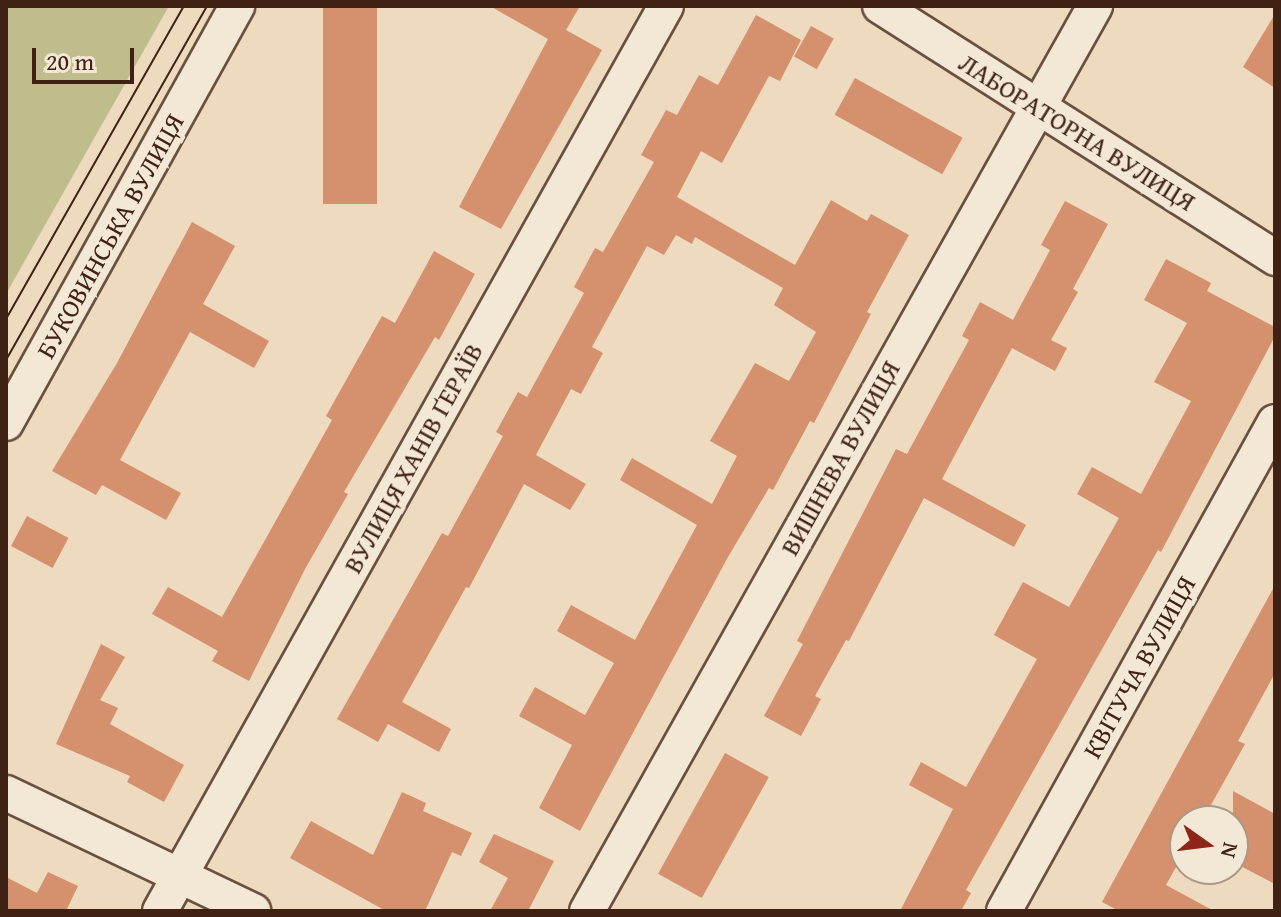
<!DOCTYPE html>
<meta charset="utf-8">
<style>
body{margin:0}
#map{position:relative;width:1281px;height:917px;overflow:hidden;background:#eddabf;font-family:"Gentium Book Plus",serif}
div>[style]{position:absolute}
.green>*{inset:0;background:#c0bd8c}
.building>*{inset:0;background:#d5906e;transform-origin:0 0}
.roads{filter:drop-shadow(2px 0 #6a503e) drop-shadow(-2px 0 #6a503e) drop-shadow(0 2px #6a503e) drop-shadow(0 -2px #6a503e)}
.minor>*{height:34px;margin:-17px;padding:0 17px;transform-origin:17px;border-radius:17px;background:#f3e7d5}
.tram>*{height:2px;margin:-1px;padding:0 1px;transform-origin:1px;border-radius:1px;background:#3f2213}
span{translate:-50% -50%;white-space:nowrap;text-align:center;line-height:1.15;-webkit-text-stroke:8px #f3e7d5;paint-order:stroke}
.street-label{font-size:26px;color:#3f2213}
.frame{position:absolute;inset:0;border:8px solid #3f2213;pointer-events:none}
.north{position:absolute;left:1169px;top:805px;width:80px;height:80px;box-sizing:border-box;background:#f3e7d5;border:2px solid #ab9887;border-radius:50%;rotate:104deg;font-size:22px;font-weight:700;line-height:32px;text-align:center;color:#3f2213}
.north::after{content:'';display:block;margin:auto;width:28px;height:36px;background:#8f2418;clip-path:polygon(50% 0,100% 100%,50% 72%,0 100%)}
.scale{position:absolute;left:32px;top:48px;width:102px;height:36px;box-sizing:border-box;border:4px solid #3f2213;border-top:0;padding-left:10px;font-size:24px;line-height:28px;white-space:nowrap;color:#3f2213;-webkit-text-stroke:6px #f3e7d5;paint-order:stroke}
</style>
<div id="map">
<div class="green">
<div style="clip-path:polygon(6px 6px,169px 6px,6px 294px)"></div>
</div>
<div class="building">
<div style="left:323px;top:6px;width:54px;height:198px"></div>
<div style="clip-path:polygon(490px 6px,580px 6px,566px 30px,602px 50px,501px 229px,459px 207px,548px 39px)"></div>
<div style="clip-path:polygon(1275px 14px,1275px 88px,1243px 67px)"></div>
<div style="clip-path:polygon(756px 15px,801px 40px,780px 81px,769px 76px,722px 163px,701px 151px,677px 197px,795px 265px,831px 200px,867px 221px,871px 214px,909px 235px,867px 312px,871px 314px,814px 423px,810px 421px,773px 490px,769px 488px,728px 557px,580px 831px,539px 808px,572px 745px,519px 716px,535px 687px,585px 715px,614px 663px,557px 631px,571px 605px,635px 640px,697px 525px,620px 480px,632px 458px,712px 504px,737px 456px,710px 441px,755px 363px,789px 381px,816px 332px,774px 305px,783px 288px,695px 237px,692px 244px,676px 235px,664px 255px,647px 246px,592px 347px,603px 353px,581px 394px,571px 389px,536px 455px,586px 484px,570px 510px,524px 484px,469px 588px,466px 587px,402px 702px,451px 729px,439px 752px,388px 724px,378px 742px,337px 719px,442px 533px,448px 536px,503px 436px,496px 432px,518px 392px,527px 397px,584px 293px,574px 287px,595px 248px,603px 252px,654px 162px,641px 155px,666px 110px,677px 115px,699px 75px,718px 85px)"></div>
<div style="left:811px;top:26px;width:26px;height:35px;rotate:29deg"></div>
<div style="left:855px;top:78px;width:123px;height:42px;rotate:29deg"></div>
<div style="clip-path:polygon(1065px 201px,1108px 224px,1073px 289px,1078px 292px,1051px 340px,1067px 348px,1055px 371px,1012px 348px,942px 479px,1026px 525px,1014px 547px,924px 498px,849px 641px,846px 640px,815px 696px,821px 699px,801px 736px,764px 716px,803px 644px,797px 641px,896px 449px,907px 454px,969px 340px,962px 336px,980px 302px,1013px 320px,1050px 250px,1041px 245px)"></div>
<div style="clip-path:polygon(192px 222px,235px 246px,203px 304px,269px 341px,254px 368px,190px 332px,120px 460px,181px 493px,166px 520px,102px 485px,96px 495px,52px 471px,117px 363px)"></div>
<div style="clip-path:polygon(434px 251px,475px 274px,439px 340px,435px 337px,344px 492px,348px 494px,305px 569px,249px 681px,212px 661px,218px 651px,152px 614px,168px 587px,222px 617px,332px 420px,326px 416px,382px 316px,395px 323px)"></div>
<div style="clip-path:polygon(1166px 259px,1211px 283px,1207px 291px,1275px 327px,1275px 336px,1161px 552px,1158px 550px,966px 890px,971px 893px,961px 911px,900px 911px,953px 809px,909px 785px,921px 762px,966px 787px,1037px 659px,994px 635px,1023px 582px,1069px 607px,1119px 518px,1077px 494px,1092px 467px,1141px 494px,1191px 401px,1154px 382px,1187px 323px,1144px 300px)"></div>
<div style="left:27px;top:516px;width:47px;height:34px;rotate:28deg"></div>
<div style="clip-path:polygon(1275px 585px,1275px 673px,1238px 741px,1245px 744px,1202px 821px,1185px 821px,1185px 851px,1166px 885px,1214px 911px,1119px 911px,1102px 902px)"></div>
<div style="clip-path:polygon(101px 644px,125px 657px,100px 700px,118px 708px,110px 724px,184px 765px,164px 802px,127px 782px,130px 776px,56px 744px)"></div>
<div style="left:725px;top:753px;width:50px;height:138px;rotate:29deg"></div>
<div style="clip-path:polygon(1233px 791px,1275px 814px,1275px 884px,1233px 862px)"></div>
<div style="clip-path:polygon(402px 792px,426px 803px,423px 811px,472px 833px,461px 856px,452px 852px,425px 911px,386px 911px,290px 858px,311px 821px,373px 855px)"></div>
<div style="clip-path:polygon(494px 834px,554px 861px,528px 911px,490px 911px,508px 878px,479px 862px)"></div>
<div style="clip-path:polygon(48px 872px,78px 886px,67px 909px,71px 911px,6px 911px,6px 877px,37px 893px)"></div>
</div>
<div class="roads">
<div class="minor">
<div style="left:880px;top:6px;width:469px;rotate:32.5deg"></div>
<div style="left:6px;top:423px;width:477px;rotate:-61deg"></div>
<div style="left:6px;top:793px;width:274px;rotate:25.5deg"></div>
<div style="left:160px;top:911px;width:1037px;rotate:-60.79deg"></div>
<div style="left:587px;top:911px;width:1038px;rotate:-60.69deg"></div>
<div style="left:1004px;top:911px;width:559px;rotate:-61.01deg"></div>
</div>
</div>
<div class="tram">
<div style="left:6px;top:319px;width:360px;rotate:-60.4deg"></div>
<div style="left:6px;top:360px;width:407px;rotate:-60.4deg"></div>
</div>
<div class="street-label">
<span style="left:1077px;top:132px;rotate:32deg">ЛАБОРАТОРНА ВУЛИЦЯ</span>
<span style="left:110px;top:236px;rotate:-61deg">БУКОВИНСЬКА ВУЛИЦЯ</span>
<span style="left:413px;top:458px;rotate:-61deg">ВУЛИЦЯ ХАНІВ ҐЕРАЇВ</span>
<span style="left:840px;top:458px;rotate:-61deg">ВИШНЕВА ВУЛИЦЯ</span>
<span style="left:1139px;top:667px;rotate:-61deg">КВІТУЧА ВУЛИЦЯ</span>
</div>
<div class="frame"></div>
<div class="north">N</div>
<div class="scale">20 m</div>
</div>
